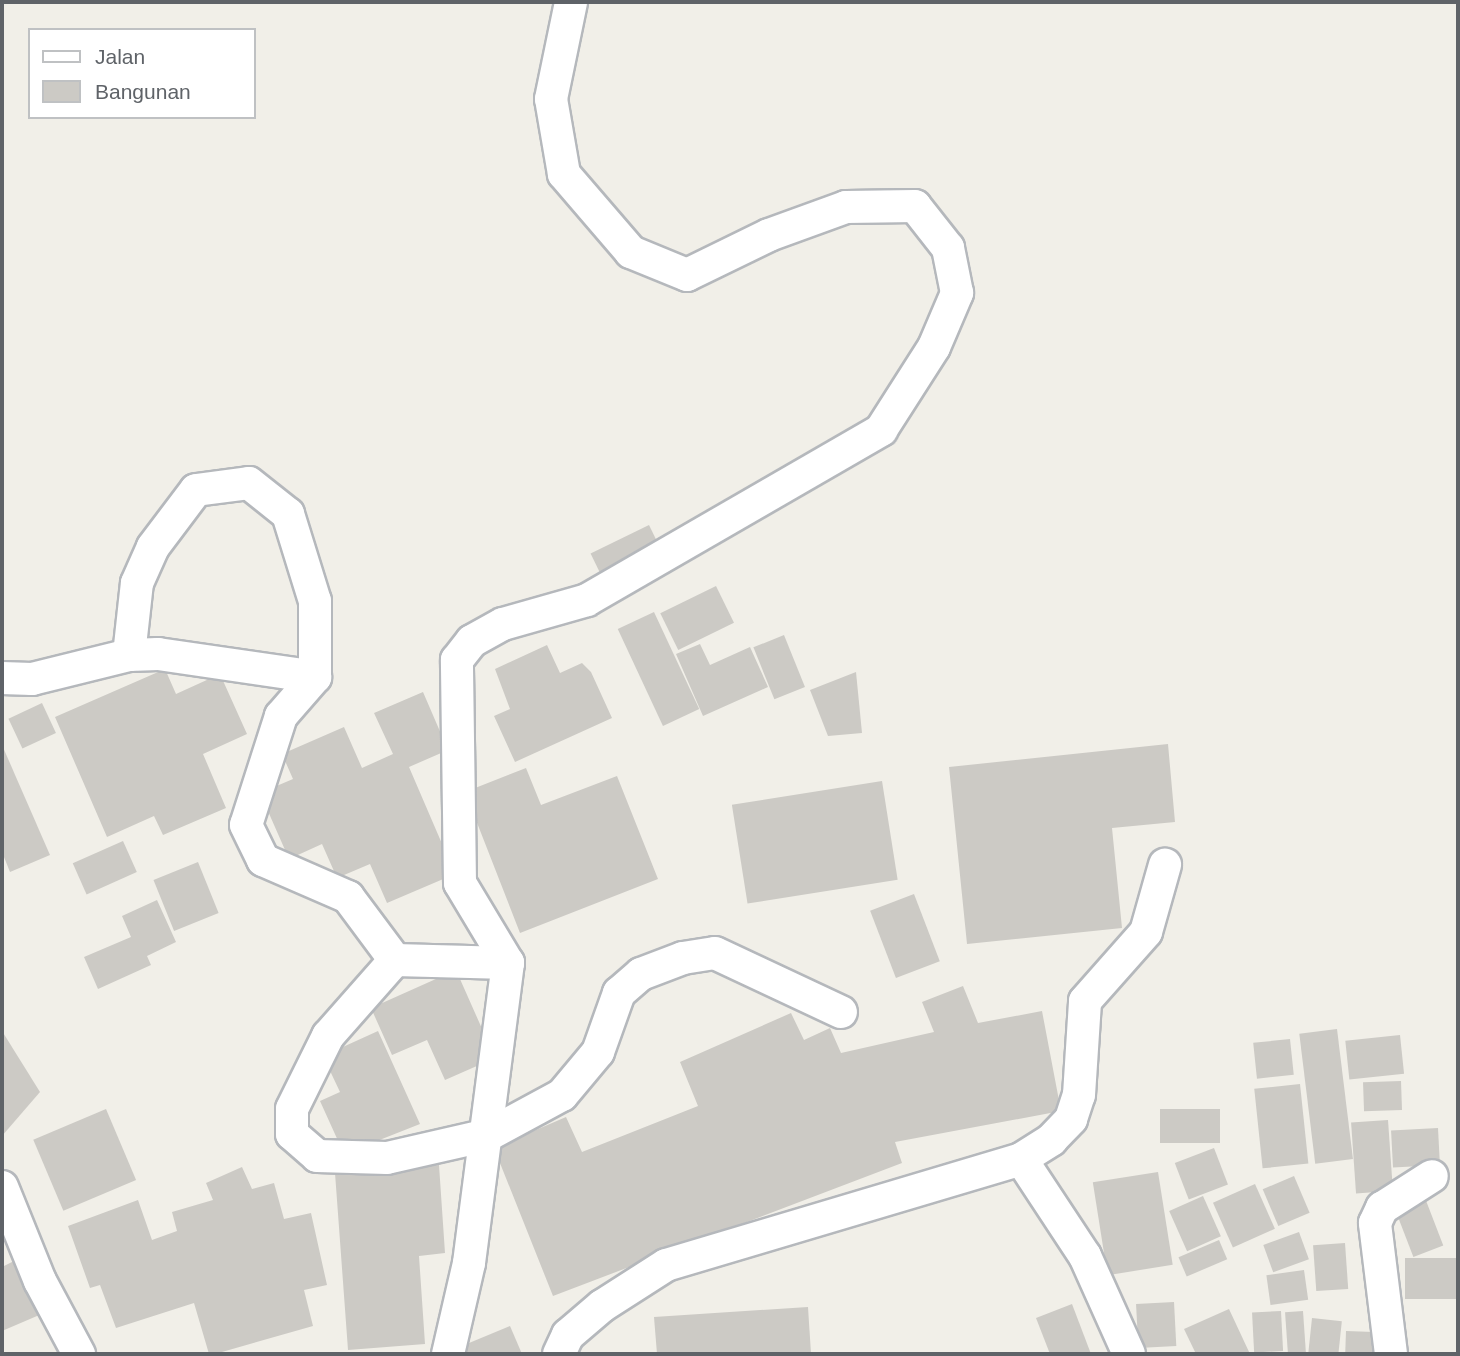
<!DOCTYPE html>
<style>
body{margin:0}
#map{position:relative;width:1460px;height:1356px;overflow:hidden;background:#f1efe8;font-family:Arial,sans-serif}
div>[style]{position:absolute}
.building>*{inset:0;background:#cccac5;transform-origin:0 0}
.roads{filter:drop-shadow(2px 0 #b5b8bc) drop-shadow(-2px 0 #b5b8bc) drop-shadow(0 2px #b5b8bc) drop-shadow(0 -2px #b5b8bc)}
.minor>*{height:32px;margin:-16px;padding:0 16px;transform-origin:16px;border-radius:16px;background:#fff}
span{translate:-50% -50%;white-space:nowrap;text-align:center;line-height:1.15;-webkit-text-stroke:5px #fff;paint-order:stroke}
.frame{position:absolute;inset:0;border:4px solid #5f6368;pointer-events:none}
.legend{position:absolute;left:28px;top:28px;width:228px;height:91px;box-sizing:border-box;background:#fff;border:2px solid #bfc1c3;margin:0;padding:9px 12px;list-style:none;font-size:21px;color:#5f6368}
.legend li{display:flex;align-items:center;gap:14px;height:35px}
.legend b{width:35px;border:2px solid #bfc1c3}
</style>
<div id="map">
<div class="building">
<div style="left:649px;top:525px;width:30px;height:65px;rotate:64deg"></div>
<div style="left:716px;top:586px;width:41px;height:62px;rotate:64deg"></div>
<div style="left:654px;top:612px;width:107px;height:40px;rotate:65deg"></div>
<div style="left:784px;top:635px;width:56px;height:33px;rotate:68deg"></div>
<div style="clip-path:polygon(700px 644px,710px 665px,750px 647px,768px 687px,703px 716px,676px 654px)"></div>
<div style="clip-path:polygon(547px 645px,560px 673px,582px 663px,591px 672px,612px 718px,515px 762px,494px 716px,510px 709px,495px 669px)"></div>
<div style="clip-path:polygon(165px 669px,176px 694px,220px 674px,247px 734px,203px 754px,226px 808px,163px 835px,154px 816px,107px 837px,55px 717px)"></div>
<div style="clip-path:polygon(856px 672px,862px 733px,828px 736px,810px 690px)"></div>
<div style="clip-path:polygon(423px 692px,448px 750px,409px 767px,455px 874px,387px 903px,370px 864px,337px 878px,322px 844px,289px 859px,260px 793px,293px 779px,282px 754px,344px 727px,362px 768px,393px 754px,374px 713px)"></div>
<div style="left:42px;top:703px;width:33px;height:37px;rotate:65deg"></div>
<div style="clip-path:polygon(1168px 744px,1175px 822px,1112px 828px,1122px 928px,967px 944px,949px 767px)"></div>
<div style="clip-path:polygon(2px 745px,50px 855px,10px 872px,2px 852px)"></div>
<div style="clip-path:polygon(526px 768px,541px 805px,617px 776px,658px 879px,520px 933px,465px 792px)"></div>
<div style="left:882px;top:781px;width:100px;height:152px;rotate:81deg"></div>
<div style="left:123px;top:841px;width:34px;height:55px;rotate:66deg"></div>
<div style="left:198px;top:862px;width:55px;height:48px;rotate:68deg"></div>
<div style="left:914px;top:894px;width:72px;height:47px;rotate:69deg"></div>
<div style="clip-path:polygon(157px 900px,176px 942px,147px 956px,151px 965px,98px 989px,84px 957px,131px 937px,122px 916px)"></div>
<div style="clip-path:polygon(456px 970px,495px 1058px,445px 1080px,427px 1040px,392px 1055px,371px 1008px)"></div>
<div style="clip-path:polygon(963px 986px,978px 1023px,1042px 1011px,1061px 1111px,895px 1142px,902px 1163px,553px 1296px,494px 1148px,566px 1117px,582px 1152px,698px 1106px,680px 1062px,791px 1013px,804px 1040px,830px 1028px,841px 1053px,934px 1032px,922px 1002px)"></div>
<div style="left:1337px;top:1029px;width:131px;height:38px;rotate:83deg"></div>
<div style="clip-path:polygon(2px 1031px,40px 1092px,2px 1136px)"></div>
<div style="clip-path:polygon(378px 1031px,420px 1124px,344px 1154px,320px 1101px,340px 1092px,323px 1056px)"></div>
<div style="left:1400px;top:1035px;width:39px;height:55px;rotate:84deg"></div>
<div style="left:1290px;top:1039px;width:36px;height:37px;rotate:84deg"></div>
<div style="left:1401px;top:1081px;width:29px;height:38px;rotate:88deg"></div>
<div style="left:1300px;top:1084px;width:80px;height:46px;rotate:84deg"></div>
<div style="left:106px;top:1109px;width:77px;height:79px;rotate:67deg"></div>
<div style="left:1160px;top:1109px;width:60px;height:34px"></div>
<div style="left:1388px;top:1120px;width:71px;height:37px;rotate:86deg"></div>
<div style="left:1438px;top:1128px;width:37px;height:47px;rotate:87deg"></div>
<div style="left:1214px;top:1148px;width:39px;height:42px;rotate:69deg"></div>
<div style="clip-path:polygon(439px 1165px,445px 1253px,419px 1256px,425px 1344px,348px 1350px,335px 1173px)"></div>
<div style="clip-path:polygon(242px 1167px,252px 1189px,274px 1183px,284px 1219px,311px 1213px,327px 1285px,304px 1290px,313px 1326px,215px 1354px,209px 1354px,194px 1303px,116px 1328px,100px 1285px,90px 1288px,68px 1226px,138px 1200px,152px 1240px,177px 1231px,172px 1212px,213px 1200px,206px 1183px)"></div>
<div style="left:1158px;top:1172px;width:94px;height:66px;rotate:81deg"></div>
<div style="left:1294px;top:1176px;width:40px;height:34px;rotate:67deg"></div>
<div style="left:1255px;top:1184px;width:49px;height:46px;rotate:66deg"></div>
<div style="left:1203px;top:1196px;width:44px;height:37px;rotate:66deg"></div>
<div style="left:1425px;top:1198px;width:51px;height:32px;rotate:69deg"></div>
<div style="left:1299px;top:1232px;width:29px;height:38px;rotate:70deg"></div>
<div style="left:1219px;top:1240px;width:21px;height:44px;rotate:67deg"></div>
<div style="left:1345px;top:1243px;width:46px;height:32px;rotate:86deg"></div>
<div style="clip-path:polygon(20px 1258px,44px 1313px,2px 1331px,2px 1267px)"></div>
<div style="left:1458px;top:1258px;width:41px;height:53px;rotate:90deg"></div>
<div style="left:1304px;top:1270px;width:30px;height:38px;rotate:82deg"></div>
<div style="left:1174px;top:1302px;width:44px;height:38px;rotate:87deg"></div>
<div style="clip-path:polygon(1072px 1304px,1091px 1354px,1050px 1354px,1036px 1318px)"></div>
<div style="clip-path:polygon(808px 1307px,811px 1354px,657px 1354px,654px 1317px)"></div>
<div style="clip-path:polygon(1229px 1309px,1250px 1354px,1196px 1354px,1184px 1329px)"></div>
<div style="left:1281px;top:1311px;width:40px;height:29px;rotate:87deg"></div>
<div style="left:1303px;top:1311px;width:43px;height:18px;rotate:86deg"></div>
<div style="left:1312px;top:1318px;width:30px;height:36px;rotate:6deg"></div>
<div style="clip-path:polygon(510px 1326px,522px 1354px,459px 1354px,457px 1348px)"></div>
<div style="left:1346px;top:1331px;width:35px;height:23px;rotate:2deg"></div>
</div>
<div class="roads">
<div class="minor">
<div style="left:129px;top:655px;width:72px;rotate:-83.7deg"></div>
<div style="left:137px;top:583px;width:39px;rotate:-66deg"></div>
<div style="left:153px;top:547px;width:71px;rotate:-53deg"></div>
<div style="left:196px;top:490px;width:53px;rotate:-7.5deg"></div>
<div style="left:249px;top:483px;width:50px;rotate:38.5deg"></div>
<div style="left:288px;top:514px;width:91px;rotate:72.8deg"></div>
<div style="left:315px;top:601px;width:76px;rotate:90deg"></div>
<div style="left:315px;top:677px;width:52px;rotate:131.1deg"></div>
<div style="left:281px;top:716px;width:114px;rotate:107.8deg"></div>
<div style="left:246px;top:825px;width:39px;rotate:64deg"></div>
<div style="left:263px;top:860px;width:93px;rotate:23.5deg"></div>
<div style="left:348px;top:897px;width:79px;rotate:53.3deg"></div>
<div style="left:395px;top:960px;width:113px;rotate:1.5deg"></div>
<div style="left:2px;top:678px;width:30px;rotate:2deg"></div>
<div style="left:32px;top:679px;width:100px;rotate:-13.9deg"></div>
<div style="left:129px;top:655px;width:29px;rotate:-2deg"></div>
<div style="left:158px;top:654px;width:159px;rotate:8.3deg"></div>
<div style="left:395px;top:960px;width:101px;rotate:131.4deg"></div>
<div style="left:328px;top:1036px;width:81px;rotate:116.3deg"></div>
<div style="left:292px;top:1109px;width:25px;rotate:90deg"></div>
<div style="left:292px;top:1134px;width:33px;rotate:41deg"></div>
<div style="left:317px;top:1156px;width:70px;rotate:1.6deg"></div>
<div style="left:387px;top:1158px;width:104px;rotate:-12.8deg"></div>
<div style="left:488px;top:1135px;width:84px;rotate:-28.4deg"></div>
<div style="left:562px;top:1095px;width:56px;rotate:-50.1deg"></div>
<div style="left:598px;top:1052px;width:63px;rotate:-70.4deg"></div>
<div style="left:619px;top:993px;width:29px;rotate:-41deg"></div>
<div style="left:641px;top:974px;width:45px;rotate:-20.9deg"></div>
<div style="left:683px;top:958px;width:32px;rotate:-9deg"></div>
<div style="left:715px;top:953px;width:139px;rotate:25.1deg"></div>
<div style="left:1021px;top:1159px;width:116px;rotate:56.6deg"></div>
<div style="left:1085px;top:1256px;width:107px;rotate:65.8deg"></div>
<div style="left:2px;top:1187px;width:101px;rotate:68deg"></div>
<div style="left:40px;top:1281px;width:83px;rotate:61.9deg"></div>
<div style="left:448px;top:1354px;width:93px;rotate:-77deg"></div>
<div style="left:469px;top:1263px;width:303px;rotate:-82.6deg"></div>
<div style="left:508px;top:963px;width:93px;rotate:-121deg"></div>
<div style="left:460px;top:883px;width:223px;rotate:-90.8deg"></div>
<div style="left:457px;top:660px;width:24px;rotate:-52deg"></div>
<div style="left:472px;top:641px;width:35px;rotate:-29deg"></div>
<div style="left:503px;top:624px;width:87px;rotate:-15.9deg"></div>
<div style="left:587px;top:600px;width:340px;rotate:-30deg"></div>
<div style="left:881px;top:430px;width:98px;rotate:-57.4deg"></div>
<div style="left:934px;top:347px;width:59px;rotate:-66.9deg"></div>
<div style="left:957px;top:293px;width:46px;rotate:-101.3deg"></div>
<div style="left:948px;top:248px;width:53px;rotate:-128.2deg"></div>
<div style="left:915px;top:206px;width:69px;rotate:179.2deg"></div>
<div style="left:846px;top:207px;width:82px;rotate:160deg"></div>
<div style="left:769px;top:235px;width:91px;rotate:154deg"></div>
<div style="left:687px;top:275px;width:61px;rotate:-157.7deg"></div>
<div style="left:631px;top:252px;width:103px;rotate:-130.7deg"></div>
<div style="left:564px;top:174px;width:76px;rotate:-99.8deg"></div>
<div style="left:551px;top:99px;width:99px;rotate:-78.3deg"></div>
<div style="left:559px;top:1354px;width:21px;rotate:-65deg"></div>
<div style="left:568px;top:1335px;width:45px;rotate:-40.5deg"></div>
<div style="left:602px;top:1306px;width:76px;rotate:-32.6deg"></div>
<div style="left:666px;top:1265px;width:370px;rotate:-16.6deg"></div>
<div style="left:1021px;top:1159px;width:36px;rotate:-32deg"></div>
<div style="left:1051px;top:1140px;width:29px;rotate:-46deg"></div>
<div style="left:1071px;top:1119px;width:25px;rotate:-72deg"></div>
<div style="left:1079px;top:1095px;width:94px;rotate:-86.3deg"></div>
<div style="left:1085px;top:1001px;width:92px;rotate:-48.5deg"></div>
<div style="left:1146px;top:932px;width:70px;rotate:-74.2deg"></div>
<div style="left:1391px;top:1354px;width:132px;rotate:-97deg"></div>
<div style="left:1375px;top:1223px;width:17px;rotate:-65deg"></div>
<div style="left:1382px;top:1208px;width:59px;rotate:-32.6deg"></div>
</div>
</div>
<div class="frame"></div>
<ul class="legend">
<li><b style="height:9px;background:#fff"></b>Jalan</li>
<li><b style="height:19px;background:#cccac5"></b>Bangunan</li>
</ul>
</div>
